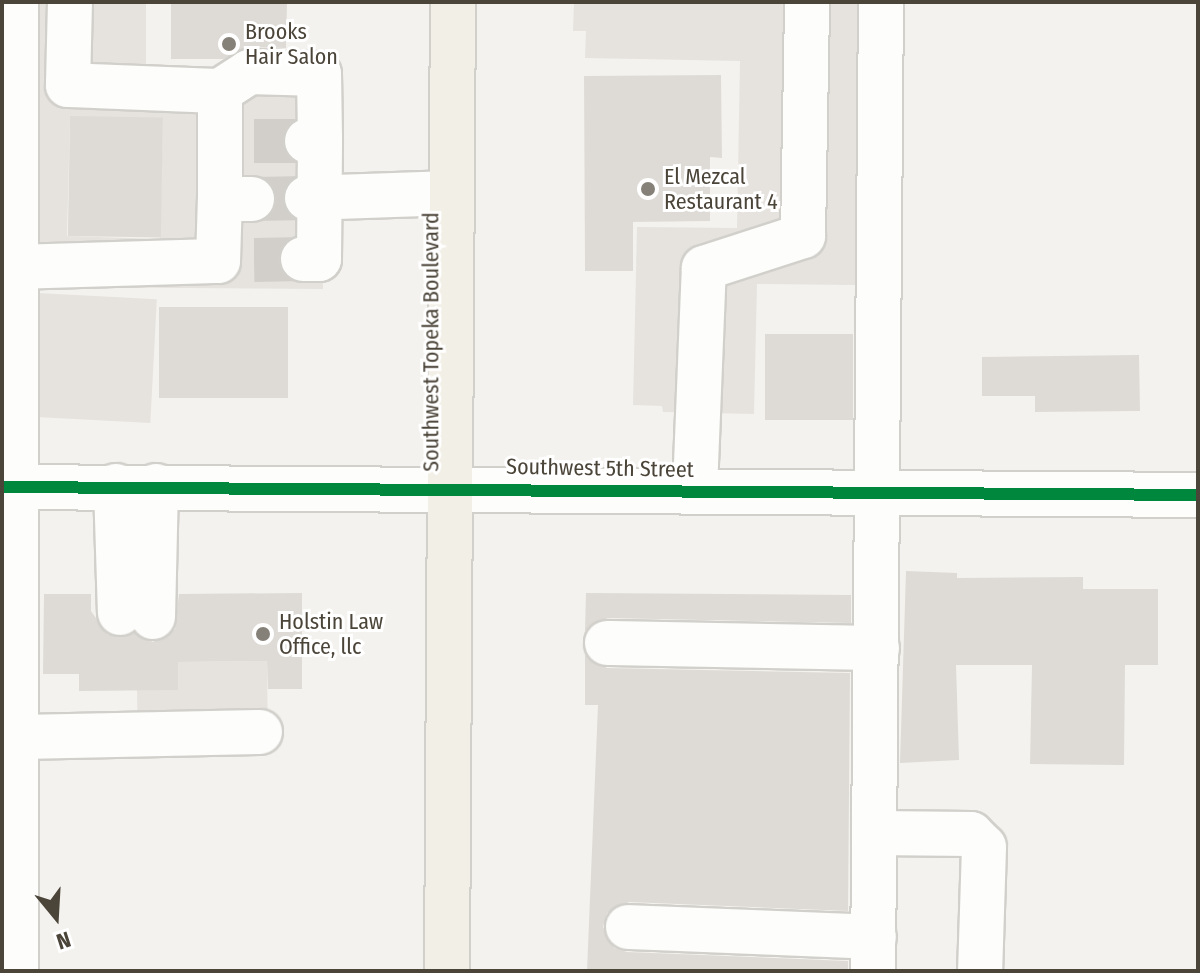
<!DOCTYPE html>
<style>
body{margin:0}
#map{position:relative;width:1200px;height:973px;overflow:hidden;background:#f4f2ee;font-family:"Fira Sans Condensed",sans-serif}
div>[style]{position:absolute}
.parking>*{inset:0;background:#e6e3df;transform-origin:0 0}
.building>*{inset:0;background:#dedbd6;transform-origin:0 0}
.minor-tunnel>*{height:44px;margin-top:-22px;transform-origin:0;background:repeating-linear-gradient(90deg,#d2cfca 0 44px,transparent 0 66px)}
.roads{filter:drop-shadow(2px 0 #d2d0cb) drop-shadow(-2px 0 #d2d0cb) drop-shadow(0 2px #d2d0cb) drop-shadow(0 -2px #d2d0cb)}
.minor>*{height:44px;margin:-22px;padding:0 22px;transform-origin:22px;border-radius:22px;background:#fdfdfc}
.major>*{height:44px;margin:-22px;padding:0 22px;transform-origin:22px;border-radius:22px;background:#f2efe6}
.cycleway>*{height:12px;margin:-6px;padding:0 6px;transform-origin:6px;border-radius:6px;background:#00873e}
.dots>*{width:22px;height:22px;translate:-50% -50%;box-sizing:border-box;border:4px solid #fff;border-radius:50%}
span{translate:-50% -50%;white-space:nowrap;text-align:center;line-height:1.15;-webkit-text-stroke:6px #fff;paint-order:stroke}
.poi-label{font-size:22px;color:#4b4439}
.left{translate:0 -50%;text-align:left}
.street-label{font-size:22px;color:#4b4439}
.frame{position:absolute;inset:0;border:4px solid #4b4439;pointer-events:none}
.north{position:absolute;left:16px;top:877px;width:80px;height:80px;-webkit-text-stroke:6px #fff;paint-order:stroke;rotate:162deg;font-size:22px;font-weight:700;line-height:32px;text-align:center;color:#4b4439}
.north::after{content:'';display:block;margin:auto;width:28px;height:36px;background:#4b4439;clip-path:polygon(50% 0,100% 100%,50% 72%,0 100%)}
</style>
<div id="map">
<div class="parking">
<div style="clip-path:polygon(evenodd,39px 2px,146px 2px,146px 67px,324px 67px,323px 289px,37px 287px,39px 2px,70px 117px,163px 118px,160px 239px,67px 236px,70px 117px)"></div>
<div style="clip-path:polygon(574px 2px,861px 2px,856px 285px,757px 284px,754px 414px,663px 412px,662px 406px,633px 405px,637px 227px,737px 228px,740px 61px,585px 58px,586px 31px,573px 31px)"></div>
<div style="left:38px;top:293px;width:119px;height:124px;rotate:3deg"></div>
<div style="clip-path:polygon(267px 661px,268px 744px,138px 745px,137px 690px,178px 690px,178px 662px)"></div>
</div>
<div class="building">
<div style="clip-path:polygon(171px 2px,287px 2px,286px 48px,249px 47px,223px 59px,171px 59px)"></div>
<div style="clip-path:polygon(721px 75px,722px 158px,710px 157px,710px 221px,633px 222px,633px 271px,585px 271px,584px 76px)"></div>
<div style="left:70px;top:116px;width:93px;height:120px;rotate:1deg"></div>
<div style="left:159px;top:307px;width:129px;height:91px"></div>
<div style="left:765px;top:334px;width:88px;height:86px"></div>
<div style="clip-path:polygon(1139px 355px,1140px 411px,1035px 412px,1035px 396px,982px 396px,982px 357px)"></div>
<div style="clip-path:polygon(906px 571px,957px 573px,957px 578px,1083px 577px,1083px 589px,1158px 589px,1158px 665px,1125px 665px,1124px 765px,1030px 764px,1032px 665px,956px 665px,959px 760px,900px 763px)"></div>
<div style="clip-path:polygon(302px 593px,302px 689px,268px 689px,267px 661px,178px 662px,178px 690px,79px 691px,79px 674px,43px 674px,44px 594px,91px 594px,91px 611px,108px 635px,135px 633px,153px 642px,175px 629px,179px 594px)"></div>
<div style="clip-path:polygon(586px 593px,851px 595px,851px 623px,607px 618px,585px 631px)"></div>
<div style="clip-path:polygon(585px 655px,607px 668px,850px 673px,848px 911px,629px 902px,607px 913px,603px 927px,614px 948px,627px 952px,848px 961px,848px 971px,587px 971px,598px 705px,585px 705px)"></div>
</div>
<div class="minor-tunnel">
<div style="left:254px;top:141px;width:53px"></div>
<div style="left:252px;top:199px;width:55px;rotate:-1deg"></div>
<div style="left:254px;top:260px;width:49px;rotate:-1.2deg"></div>
</div>
<div class="roads">
<div class="minor">
<div style="left:70px;top:2px;width:83px;rotate:91.4deg"></div>
<div style="left:68px;top:85px;width:152px;rotate:2.3deg"></div>
<div style="left:220px;top:91px;width:108px;rotate:90deg"></div>
<div style="left:220px;top:199px;width:32px"></div>
<div style="left:220px;top:91px;width:35px;rotate:-33deg"></div>
<div style="left:249px;top:72px;width:70px;rotate:1.6deg"></div>
<div style="left:319px;top:74px;width:66px;rotate:89.1deg"></div>
<div style="left:307px;top:198px;width:145px;rotate:-2deg"></div>
<div style="left:303px;top:259px;width:16px"></div>
<div style="left:319px;top:259px;width:119px;rotate:-89.5deg"></div>
<div style="left:320px;top:140px;width:13px;rotate:176deg"></div>
<div style="left:16px;top:267px;width:202px;rotate:-1.7deg"></div>
<div style="left:218px;top:261px;width:62px;rotate:-88.2deg"></div>
<div style="left:116px;top:486px;width:127px;rotate:88.2deg"></div>
<div style="left:2px;top:487px;width:1196px;rotate:0.38deg"></div>
<div style="left:695px;top:489px;width:221px;rotate:-87.7deg"></div>
<div style="left:704px;top:268px;width:104px;rotate:-17.9deg"></div>
<div style="left:803px;top:236px;width:234px;rotate:-89deg"></div>
<div style="left:153px;top:617px;width:131px;rotate:-88.7deg"></div>
<div style="left:607px;top:643px;width:270px;rotate:1.1deg"></div>
<div style="left:17px;top:737px;width:243px;rotate:-1.2deg"></div>
<div style="left:875px;top:833px;width:96px;rotate:0.6deg"></div>
<div style="left:971px;top:834px;width:18px;rotate:45deg"></div>
<div style="left:984px;top:847px;width:124px;rotate:91.8deg"></div>
<div style="left:628px;top:927px;width:246px;rotate:2.3deg"></div>
<div style="left:16px;top:971px;width:969px;rotate:-90deg"></div>
<div style="left:873px;top:971px;width:969px;rotate:-89.53deg"></div>
</div>
<div class="major">
<div style="left:447px;top:971px;width:969px;rotate:-89.65deg"></div>
</div>
</div>
<div class="cycleway">
<div style="left:2px;top:487px;width:1196px;rotate:0.38deg"></div>
</div>
<div class="dots">
<div style="left:229px;top:44px;background:#868178"></div>
<div style="left:648px;top:189px;background:#868178"></div>
<div style="left:263px;top:634px;background:#868178"></div>
</div>
<div class="poi-label">
<span class="left" style="left:245px;top:44px">Brooks<br>Hair Salon</span>
<span class="left" style="left:664px;top:189px">El Mezcal<br>Restaurant 4</span>
<span class="left" style="left:279px;top:634px">Holstin Law<br>Office, llc</span>
</div>
<div class="street-label">
<span style="left:431px;top:342px;rotate:-90deg">Southwest Topeka Boulevard</span>
<span style="left:600px;top:468px;rotate:1deg">Southwest 5th Street</span>
</div>
<div class="frame"></div>
<div class="north">N</div>
</div>
